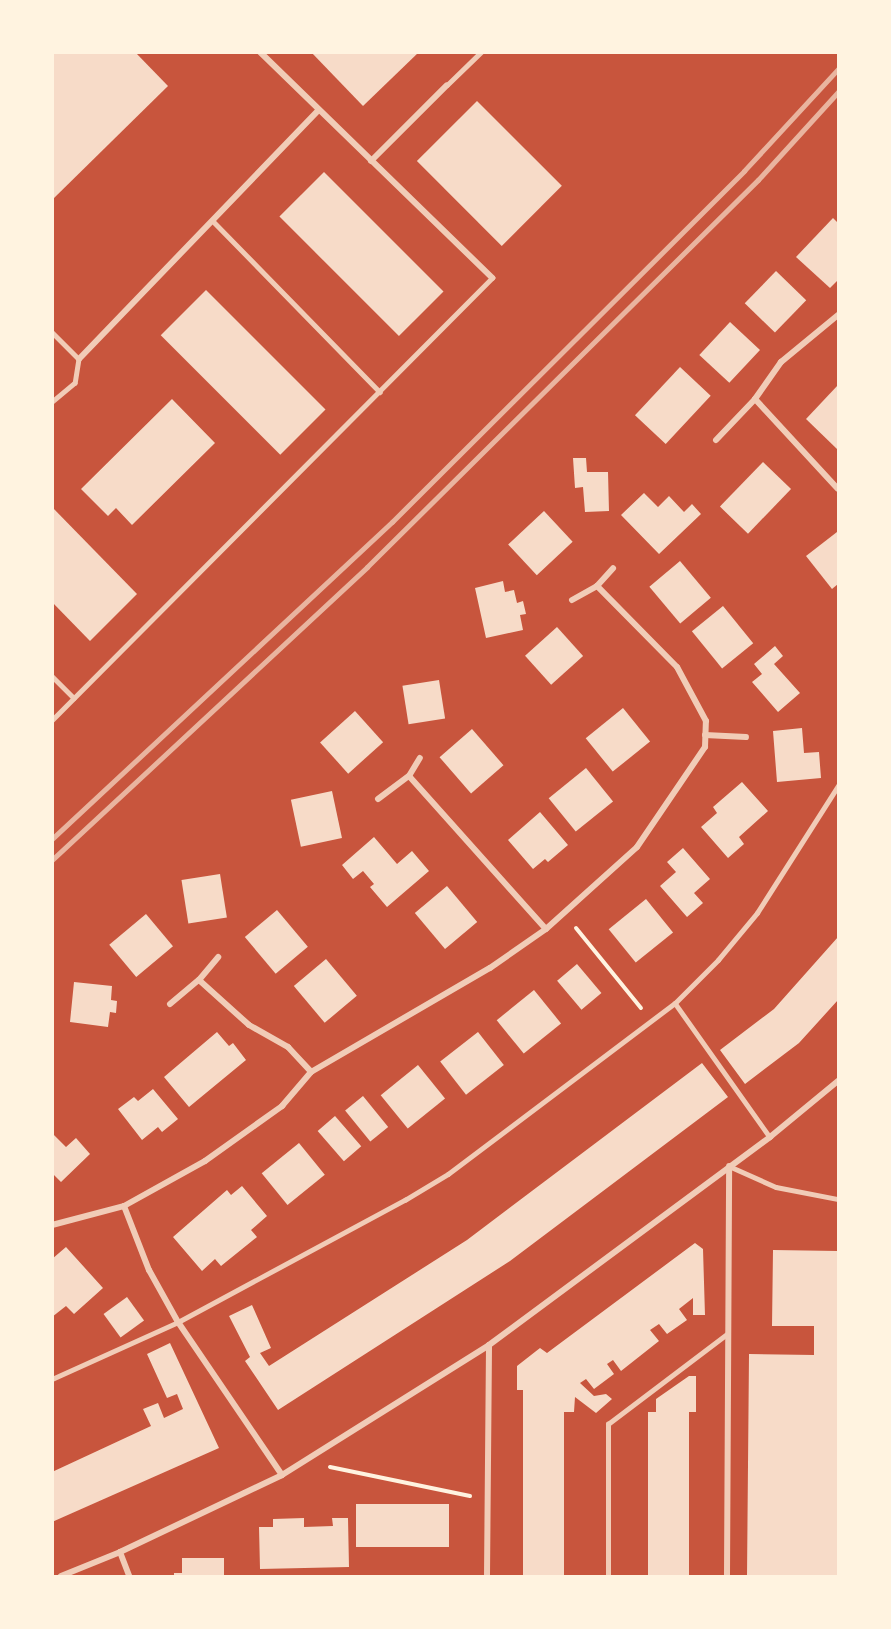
<!DOCTYPE html>
<style>
body{margin:0}
#map{position:relative;width:891px;height:1629px;overflow:hidden;background:#c8553d;font-family:"Alegreya Sans",sans-serif}
div>[style]{position:absolute}
.building>*{inset:0;background:#f7dbc8;transform-origin:0 0}
.path>*{height:4px;margin:-2px;padding:0 2px;transform-origin:2px;border-radius:2px;background:#fff3e0}
.service>*{height:4.5px;margin:-2.25px;padding:0 2.25px;transform-origin:2.25px;border-radius:2.25px;background:#f1ccb7}
.minor>*{height:6px;margin:-3px;padding:0 3px;transform-origin:3px;border-radius:3px;background:#f1ccb7}
.rail>*{height:4.5px;margin:-2.25px;padding:0 2.25px;transform-origin:2.25px;border-radius:2.25px;background:#e9b49f}
span{translate:-50% -50%;white-space:nowrap;text-align:center;line-height:1.15;-webkit-text-stroke:6px #fff3e0;paint-order:stroke}
.frame{position:absolute;inset:0;border:54px solid #fff3e0;pointer-events:none}
</style>
<div id="map">
<div class="building">
<div style="clip-path:polygon(52px 52px,135px 52px,168px 86px,52px 200px)"></div>
<div style="clip-path:polygon(311px 52px,419px 52px,363px 106px)"></div>
<div style="left:477px;top:101px;width:120px;height:85px;rotate:45deg"></div>
<div style="left:324px;top:172px;width:169px;height:63px;rotate:45deg"></div>
<div style="clip-path:polygon(833px 218px,838px 223px,838px 280px,830px 288px,796px 257px)"></div>
<div style="left:776px;top:271px;width:42px;height:45px;rotate:44deg"></div>
<div style="left:206px;top:290px;width:169px;height:64px;rotate:45deg"></div>
<div style="left:730px;top:322px;width:41px;height:45px;rotate:43deg"></div>
<div style="left:680px;top:367px;width:42px;height:66px;rotate:43deg"></div>
<div style="clip-path:polygon(838px 385px,838px 447px,837px 449px,806px 419px)"></div>
<div style="clip-path:polygon(172px 399px,215px 443px,132px 525px,116px 508px,108px 516px,81px 489px)"></div>
<div style="clip-path:polygon(573px 458px,586px 458px,587px 472px,608px 472px,609px 511px,585px 512px,583px 487px,575px 488px)"></div>
<div style="left:763px;top:462px;width:39px;height:62px;rotate:44deg"></div>
<div style="clip-path:polygon(644px 493px,658px 507px,669px 496px,684px 512px,692px 504px,701px 514px,659px 554px,621px 515px)"></div>
<div style="clip-path:polygon(52px 507px,137px 594px,90px 641px,52px 602px)"></div>
<div style="left:544px;top:511px;width:42px;height:49px;rotate:47deg"></div>
<div style="clip-path:polygon(837px 532px,838px 584px,832px 589px,806px 556px)"></div>
<div style="left:680px;top:561px;width:48px;height:40px;rotate:50deg"></div>
<div style="clip-path:polygon(503px 581px,505px 592px,514px 590px,517px 603px,523px 601px,526px 614px,520px 615px,523px 630px,486px 638px,475px 588px)"></div>
<div style="left:723px;top:606px;width:48px;height:40px;rotate:51deg"></div>
<div style="left:557px;top:627px;width:39px;height:43px;rotate:48deg"></div>
<div style="clip-path:polygon(775px 646px,783px 656px,774px 664px,800px 693px,778px 712px,752px 682px,762px 674px,754px 664px)"></div>
<div style="left:439px;top:680px;width:39px;height:37px;rotate:81deg"></div>
<div style="left:623px;top:708px;width:43px;height:48px;rotate:51deg"></div>
<div style="left:355px;top:711px;width:42px;height:47px;rotate:48deg"></div>
<div style="clip-path:polygon(802px 728px,804px 753px,819px 752px,821px 778px,777px 782px,773px 731px)"></div>
<div style="left:472px;top:729px;width:48px;height:43px;rotate:49deg"></div>
<div style="left:586px;top:768px;width:43px;height:48px;rotate:51deg"></div>
<div style="clip-path:polygon(742px 782px,768px 811px,739px 837px,744px 844px,728px 858px,701px 827px,717px 813px,713px 807px)"></div>
<div style="left:332px;top:791px;width:48px;height:42px;rotate:78deg"></div>
<div style="clip-path:polygon(540px 812px,568px 845px,548px 862px,545px 859px,533px 869px,508px 840px)"></div>
<div style="clip-path:polygon(374px 837px,397px 864px,412px 851px,429px 871px,387px 907px,370px 887px,374px 884px,363px 871px,353px 879px,342px 865px)"></div>
<div style="clip-path:polygon(683px 848px,710px 879px,694px 893px,703px 903px,687px 917px,660px 886px,676px 872px,667px 862px)"></div>
<div style="left:220px;top:874px;width:44px;height:39px;rotate:81deg"></div>
<div style="left:447px;top:886px;width:47px;height:42px;rotate:50deg"></div>
<div style="left:646px;top:899px;width:43px;height:48px;rotate:51deg"></div>
<div style="left:277px;top:910px;width:48px;height:42px;rotate:50deg"></div>
<div style="left:146px;top:914px;width:42px;height:48px;rotate:50deg"></div>
<div style="clip-path:polygon(838px 937px,838px 1000px,799px 1043px,745px 1084px,720px 1050px,774px 1009px)"></div>
<div style="left:326px;top:959px;width:48px;height:42px;rotate:50deg"></div>
<div style="left:577px;top:964px;width:38px;height:26px;rotate:50deg"></div>
<div style="clip-path:polygon(74px 982px,112px 986px,111px 1000px,117px 1001px,116px 1013px,110px 1012px,108px 1027px,70px 1022px)"></div>
<div style="left:534px;top:990px;width:43px;height:48px;rotate:51deg"></div>
<div style="clip-path:polygon(217px 1032px,229px 1046px,233px 1043px,246px 1060px,189px 1107px,164px 1077px)"></div>
<div style="left:478px;top:1032px;width:42px;height:48px;rotate:52deg"></div>
<div style="clip-path:polygon(702px 1063px,728px 1097px,510px 1261px,278px 1410px,245px 1361px,250px 1357px,229px 1316px,252px 1305px,271px 1348px,260px 1353px,269px 1366px,467px 1240px)"></div>
<div style="left:418px;top:1065px;width:43px;height:48px;rotate:51deg"></div>
<div style="clip-path:polygon(153px 1089px,178px 1119px,162px 1132px,158px 1127px,142px 1140px,118px 1109px,134px 1097px,138px 1101px)"></div>
<div style="left:363px;top:1096px;width:40px;height:23px;rotate:51deg"></div>
<div style="left:335px;top:1116px;width:40px;height:23px;rotate:49deg"></div>
<div style="clip-path:polygon(52px 1133px,66px 1147px,76px 1138px,90px 1154px,61px 1182px,52px 1173px)"></div>
<div style="left:299px;top:1143px;width:41px;height:48px;rotate:51deg"></div>
<div style="clip-path:polygon(242px 1186px,267px 1216px,251px 1230px,257px 1237px,221px 1266px,215px 1259px,202px 1271px,173px 1237px,227px 1190px,231px 1195px)"></div>
<div style="clip-path:polygon(695px 1243px,703px 1249px,705px 1315px,693px 1315px,693px 1298px,679px 1309px,687px 1320px,667px 1334px,659px 1324px,650px 1330px,659px 1341px,621px 1371px,613px 1360px,607px 1364px,614px 1374px,594px 1389px,586px 1379px,580px 1383px,594px 1396px,606px 1394px,612px 1399px,596px 1413px,575px 1397px,574px 1412px,564px 1412px,564px 1576px,523px 1576px,523px 1390px,517px 1390px,517px 1366px,540px 1348px,547px 1353px)"></div>
<div style="clip-path:polygon(66px 1247px,103px 1288px,74px 1314px,66px 1306px,52px 1317px,52px 1259px)"></div>
<div style="clip-path:polygon(773px 1250px,838px 1251px,838px 1576px,747px 1576px,749px 1354px,814px 1355px,814px 1326px,772px 1326px)"></div>
<div style="left:127px;top:1297px;width:29px;height:29px;rotate:54deg"></div>
<div style="clip-path:polygon(170px 1343px,219px 1448px,52px 1522px,52px 1472px,151px 1426px,143px 1409px,158px 1403px,164px 1418px,183px 1409px,177px 1394px,167px 1398px,147px 1354px)"></div>
<div style="clip-path:polygon(689px 1376px,696px 1376px,696px 1412px,689px 1412px,689px 1576px,648px 1576px,648px 1412px,656px 1412px,656px 1399px)"></div>
<div style="left:356px;top:1504px;width:93px;height:43px"></div>
<div style="clip-path:polygon(304px 1518px,304px 1527px,333px 1526px,332px 1518px,348px 1518px,349px 1567px,260px 1569px,259px 1527px,273px 1527px,273px 1519px)"></div>
<div style="clip-path:polygon(182px 1558px,224px 1558px,224px 1576px,174px 1576px,174px 1573px,182px 1573px)"></div>
</div>
<div class="path">
<div style="left:576px;top:928px;width:103px;rotate:50.9deg"></div>
<div style="left:330px;top:1467px;width:143px;rotate:11.7deg"></div>
</div>
<div class="service">
<div style="left:447px;top:85px;width:47px;rotate:-44.1deg"></div>
<div style="left:213px;top:221px;width:239px;rotate:45.7deg"></div>
<div style="left:52px;top:332px;width:38px;rotate:45deg"></div>
<div style="left:79px;top:359px;width:24px;rotate:99deg"></div>
<div style="left:75px;top:383px;width:30px;rotate:140deg"></div>
<div style="left:52px;top:676px;width:31px;rotate:45deg"></div>
<div style="left:52px;top:720px;width:624px;rotate:-45.13deg"></div>
<div style="left:675px;top:1003px;width:164px;rotate:54.7deg"></div>
<div style="left:729px;top:1166px;width:51px;rotate:24.1deg"></div>
<div style="left:776px;top:1187px;width:63px;rotate:11deg"></div>
<div style="left:52px;top:1379px;width:138px;rotate:-24.3deg"></div>
<div style="left:178px;top:1322px;width:258px;rotate:-28.3deg"></div>
<div style="left:405px;top:1200px;width:50px;rotate:-31.2deg"></div>
<div style="left:448px;top:1174px;width:284px;rotate:-37deg"></div>
<div style="left:675px;top:1003px;width:61px;rotate:-45deg"></div>
<div style="left:718px;top:960px;width:61px;rotate:-50.3deg"></div>
<div style="left:757px;top:913px;width:151px;rotate:-57.5deg"></div>
<div style="left:608px;top:1576px;width:152px;rotate:-90deg"></div>
<div style="left:608px;top:1424px;width:149px;rotate:-37.1deg"></div>
</div>
<div class="minor">
<div style="left:260px;top:52px;width:324px;rotate:44.2deg"></div>
<div style="left:371px;top:161px;width:107px;rotate:-45deg"></div>
<div style="left:838px;top:315px;width:74px;rotate:140.5deg"></div>
<div style="left:781px;top:362px;width:45px;rotate:125.1deg"></div>
<div style="left:755px;top:399px;width:122px;rotate:47.3deg"></div>
<div style="left:79px;top:359px;width:344px;rotate:-46.1deg"></div>
<div style="left:716px;top:440px;width:57px;rotate:-46.4deg"></div>
<div style="left:572px;top:600px;width:29px;rotate:-29deg"></div>
<div style="left:597px;top:586px;width:24px;rotate:-48deg"></div>
<div style="left:705px;top:735px;width:41px;rotate:2.8deg"></div>
<div style="left:409px;top:776px;width:205px;rotate:48.2deg"></div>
<div style="left:378px;top:799px;width:39px;rotate:-37deg"></div>
<div style="left:409px;top:776px;width:21px;rotate:-59deg"></div>
<div style="left:199px;top:980px;width:67px;rotate:42deg"></div>
<div style="left:249px;top:1025px;width:45px;rotate:29.4deg"></div>
<div style="left:288px;top:1047px;width:34px;rotate:47deg"></div>
<div style="left:170px;top:1004px;width:38px;rotate:-40deg"></div>
<div style="left:199px;top:980px;width:30px;rotate:-50deg"></div>
<div style="left:124px;top:1206px;width:69px;rotate:68.7deg"></div>
<div style="left:149px;top:1270px;width:60px;rotate:60.9deg"></div>
<div style="left:178px;top:1322px;width:185px;rotate:55.8deg"></div>
<div style="left:52px;top:1225px;width:74px;rotate:-14.8deg"></div>
<div style="left:124px;top:1206px;width:93px;rotate:-29.1deg"></div>
<div style="left:205px;top:1161px;width:95px;rotate:-35.5deg"></div>
<div style="left:282px;top:1106px;width:45px;rotate:-49.5deg"></div>
<div style="left:311px;top:1072px;width:207px;rotate:-30.2deg"></div>
<div style="left:490px;top:968px;width:68px;rotate:-34.9deg"></div>
<div style="left:546px;top:929px;width:122px;rotate:-42deg"></div>
<div style="left:637px;top:847px;width:121px;rotate:-55.8deg"></div>
<div style="left:705px;top:747px;width:26px;rotate:-88deg"></div>
<div style="left:706px;top:721px;width:61px;rotate:-118.2deg"></div>
<div style="left:677px;top:667px;width:114px;rotate:-134.6deg"></div>
<div style="left:120px;top:1552px;width:26px;rotate:69deg"></div>
<div style="left:61px;top:1576px;width:64px;rotate:-22.1deg"></div>
<div style="left:120px;top:1552px;width:179px;rotate:-25.4deg"></div>
<div style="left:282px;top:1475px;width:244px;rotate:-32.1deg"></div>
<div style="left:489px;top:1345px;width:350px;rotate:-36.5deg"></div>
<div style="left:770px;top:1137px;width:88px;rotate:-39.5deg"></div>
<div style="left:487px;top:1576px;width:231px;rotate:-89.5deg"></div>
<div style="left:727px;top:1576px;width:410px;rotate:-89.7deg"></div>
</div>
<div class="rail">
<div style="left:52px;top:839px;width:465px;rotate:-43deg"></div>
<div style="left:392px;top:522px;width:497px;rotate:-44.9deg"></div>
<div style="left:744px;top:171px;width:139px;rotate:-47.3deg"></div>
<div style="left:52px;top:860px;width:430px;rotate:-42.9deg"></div>
<div style="left:367px;top:567px;width:550px;rotate:-44.71deg"></div>
<div style="left:758px;top:180px;width:119px;rotate:-47.7deg"></div>
</div>
<div class="frame"></div>
</div>
